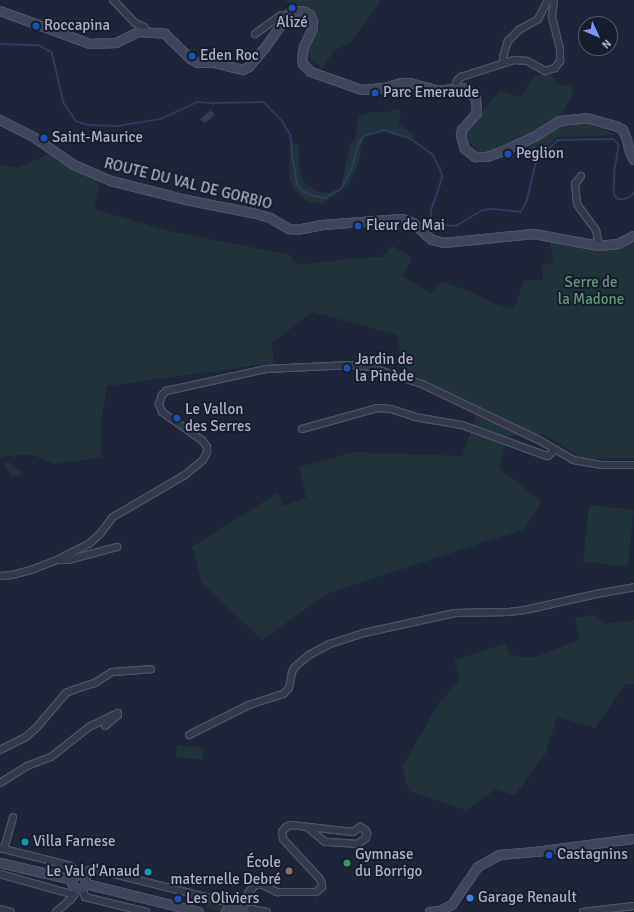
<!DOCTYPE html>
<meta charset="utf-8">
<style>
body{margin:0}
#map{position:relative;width:634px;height:912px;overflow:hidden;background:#1e2539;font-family:Signika,sans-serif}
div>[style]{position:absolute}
.green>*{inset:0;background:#20333a;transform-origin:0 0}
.water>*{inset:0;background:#2e3a5f;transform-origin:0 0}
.stream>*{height:1.5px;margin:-0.75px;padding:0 0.75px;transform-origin:0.75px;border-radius:0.75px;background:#2e3a5f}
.roads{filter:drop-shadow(1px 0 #4c5264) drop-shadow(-1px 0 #4c5264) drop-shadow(0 1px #4c5264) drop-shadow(0 -1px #4c5264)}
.street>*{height:6px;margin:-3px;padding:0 3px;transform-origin:3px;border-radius:3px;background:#323849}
.secondary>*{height:8px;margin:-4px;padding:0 4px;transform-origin:4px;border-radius:4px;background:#3f455c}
.secondary>.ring{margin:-4px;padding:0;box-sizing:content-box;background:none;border:8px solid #3f455c;border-radius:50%}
.dots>*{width:11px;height:11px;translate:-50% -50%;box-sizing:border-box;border:2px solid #171d2d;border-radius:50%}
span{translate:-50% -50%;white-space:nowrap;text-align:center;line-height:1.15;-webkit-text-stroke:4px #171d2d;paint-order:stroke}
.poi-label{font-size:15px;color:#acb1c6}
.left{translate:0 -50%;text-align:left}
.right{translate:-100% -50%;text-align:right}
.street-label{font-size:15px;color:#acb1c6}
.park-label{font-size:15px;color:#619877}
.north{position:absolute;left:578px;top:16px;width:40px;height:40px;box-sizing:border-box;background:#171d2d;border:1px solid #53586a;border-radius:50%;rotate:134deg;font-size:11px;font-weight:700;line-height:16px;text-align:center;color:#acb1c6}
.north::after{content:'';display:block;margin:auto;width:14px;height:18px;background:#7896ff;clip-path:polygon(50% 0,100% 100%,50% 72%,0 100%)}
</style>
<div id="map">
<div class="green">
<div style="clip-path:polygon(284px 0,381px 0,350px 43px,335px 50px,322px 68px,311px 59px,308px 46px,320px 25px,312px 10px)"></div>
<div style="clip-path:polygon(552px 74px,556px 84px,571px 86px,573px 95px,559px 118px,588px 122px,616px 135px,557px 137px,537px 158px,517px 143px,479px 154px,465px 136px,488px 104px,500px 91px,521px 97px,535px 76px)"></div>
<div style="clip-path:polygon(399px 108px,401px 119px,398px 124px,415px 134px,411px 140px,379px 130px,364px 137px,357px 168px,349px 185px,322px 204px,307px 202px,293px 189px,289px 176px,290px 140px,299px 146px,300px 175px,307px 185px,320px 192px,329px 193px,341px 188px,350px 145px,355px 139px,359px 116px,373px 112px,388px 112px)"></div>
<div style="clip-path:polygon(49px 154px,101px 181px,94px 209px,172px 232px,287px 254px,299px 265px,337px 260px,382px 257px,393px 246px,412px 258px,402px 276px,430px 293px,442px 282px,468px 290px,498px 305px,514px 309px,524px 280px,543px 280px,541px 266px,554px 262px,549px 238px,584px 248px,608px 249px,627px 244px,634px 240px,634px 458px,584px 459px,543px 434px,508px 436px,499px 468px,542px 502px,524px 529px,327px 594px,262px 640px,202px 583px,192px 547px,278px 493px,283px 506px,306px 498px,299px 467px,354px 452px,462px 456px,479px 407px,403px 369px,397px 335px,312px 312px,272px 343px,274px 363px,107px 386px,101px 421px,102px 457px,55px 464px,30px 454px,0 457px,0 165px,18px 168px)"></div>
<div style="clip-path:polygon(9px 462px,17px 469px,21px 470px,22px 475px,12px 476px,6px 469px,4px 463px)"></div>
<div style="left:589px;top:505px;width:45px;height:57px;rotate:6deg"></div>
<div style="clip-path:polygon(592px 615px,605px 624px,634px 620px,634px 684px,625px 684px,595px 728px,557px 717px,546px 753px,515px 795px,496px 789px,466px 810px,409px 791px,402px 767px,439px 703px,460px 680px,454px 660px,505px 644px,510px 655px,533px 658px,579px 640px,575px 618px)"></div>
<div style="left:177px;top:745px;width:27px;height:12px;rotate:6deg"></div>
<div style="clip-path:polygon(207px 902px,226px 907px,223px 912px,206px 909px)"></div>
</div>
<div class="water">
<div style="left:211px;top:110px;width:6px;height:14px;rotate:51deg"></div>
</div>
<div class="stream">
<div style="left:0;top:44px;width:38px;rotate:2deg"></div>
<div style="left:38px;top:45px;width:16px;rotate:27deg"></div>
<div style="left:52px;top:52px;width:52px;rotate:76.8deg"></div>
<div style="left:64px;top:103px;width:22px;rotate:56deg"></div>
<div style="left:76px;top:121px;width:13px;rotate:18deg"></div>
<div style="left:88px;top:125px;width:29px;rotate:2deg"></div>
<div style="left:117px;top:126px;width:45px;rotate:-9deg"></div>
<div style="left:161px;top:119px;width:40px;rotate:-25deg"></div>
<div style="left:197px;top:102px;width:16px;rotate:4deg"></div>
<div style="left:213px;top:103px;width:51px;rotate:-1.1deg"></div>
<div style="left:264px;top:102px;width:28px;rotate:46deg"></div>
<div style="left:283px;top:122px;width:16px;rotate:60deg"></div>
<div style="left:291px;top:136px;width:22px;rotate:85deg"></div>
<div style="left:293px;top:158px;width:27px;rotate:80deg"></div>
<div style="left:298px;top:185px;width:8px;rotate:50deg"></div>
<div style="left:303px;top:191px;width:12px;rotate:24deg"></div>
<div style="left:314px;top:196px;width:11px;rotate:10deg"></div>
<div style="left:325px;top:198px;width:18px;rotate:-29deg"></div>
<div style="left:341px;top:189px;width:24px;rotate:-62deg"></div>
<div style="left:352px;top:168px;width:24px;rotate:-75deg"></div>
<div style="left:358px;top:145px;width:11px;rotate:-56deg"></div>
<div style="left:364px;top:136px;width:22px;rotate:-16deg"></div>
<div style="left:385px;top:130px;width:26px;rotate:18deg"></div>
<div style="left:410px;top:138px;width:29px;rotate:36deg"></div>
<div style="left:433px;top:155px;width:15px;rotate:62deg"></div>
<div style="left:440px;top:168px;width:9px;rotate:72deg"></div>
<div style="left:443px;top:177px;width:36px;rotate:109deg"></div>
<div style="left:431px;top:211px;width:8px;rotate:83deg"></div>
<div style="left:432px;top:219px;width:9px;rotate:41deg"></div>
<div style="left:439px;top:225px;width:17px;rotate:3deg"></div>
<div style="left:456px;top:226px;width:31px;rotate:-31deg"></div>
<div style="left:483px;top:210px;width:10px;rotate:-6deg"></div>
<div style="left:493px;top:209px;width:28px;rotate:6deg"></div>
<div style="left:521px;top:212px;width:13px;rotate:-63deg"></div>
<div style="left:527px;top:200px;width:37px;rotate:-77deg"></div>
<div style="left:535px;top:164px;width:7px;rotate:-56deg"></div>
<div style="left:539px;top:158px;width:26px;rotate:-43deg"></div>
<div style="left:558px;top:140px;width:55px;rotate:-1deg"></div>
<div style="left:613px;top:139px;width:6px;rotate:39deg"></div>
<div style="left:618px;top:143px;width:4px;rotate:76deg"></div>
<div style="left:619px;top:147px;width:22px;rotate:100deg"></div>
<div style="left:615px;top:169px;width:25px;rotate:92deg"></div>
<div style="left:614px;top:194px;width:6px;rotate:51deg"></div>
<div style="left:618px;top:199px;width:6px"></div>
<div style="left:624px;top:199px;width:6px;rotate:-18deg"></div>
<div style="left:630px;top:197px;width:6px;rotate:-45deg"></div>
</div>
<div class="roads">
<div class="street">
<div style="left:113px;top:0;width:32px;rotate:46deg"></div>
<div style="left:135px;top:23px;width:10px;rotate:24deg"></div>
<div style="left:144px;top:27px;width:4px;rotate:63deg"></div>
<div style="left:255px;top:34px;width:32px;rotate:-36deg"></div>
<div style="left:281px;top:15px;width:6px;rotate:9deg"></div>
<div style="left:504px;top:63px;width:6px;rotate:-99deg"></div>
<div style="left:503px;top:57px;width:17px;rotate:-73deg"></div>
<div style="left:508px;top:41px;width:16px;rotate:-45deg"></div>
<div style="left:519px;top:30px;width:22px;rotate:-30deg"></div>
<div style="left:538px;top:19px;width:21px;rotate:-62deg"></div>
<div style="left:454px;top:89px;width:9px;rotate:-69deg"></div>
<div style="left:457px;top:81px;width:6px;rotate:-45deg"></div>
<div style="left:461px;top:77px;width:56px;rotate:-17.8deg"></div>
<div style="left:514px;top:60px;width:13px;rotate:4deg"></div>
<div style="left:527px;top:61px;width:21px;rotate:29deg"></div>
<div style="left:545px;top:71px;width:10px;rotate:-17deg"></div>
<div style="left:555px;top:68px;width:9px;rotate:-54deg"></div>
<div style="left:560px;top:61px;width:12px;rotate:-90deg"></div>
<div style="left:560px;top:49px;width:34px;rotate:-104deg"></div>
<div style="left:552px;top:16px;width:16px;rotate:-83deg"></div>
<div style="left:581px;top:176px;width:10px;rotate:127deg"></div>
<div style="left:575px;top:184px;width:20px;rotate:84deg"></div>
<div style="left:577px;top:204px;width:32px;rotate:54deg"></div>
<div style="left:596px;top:230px;width:16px;rotate:79deg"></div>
<div style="left:302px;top:429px;width:78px;rotate:-15.6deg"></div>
<div style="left:377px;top:408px;width:14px;rotate:4deg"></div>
<div style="left:391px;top:409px;width:25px;rotate:18deg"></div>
<div style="left:415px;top:417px;width:48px;rotate:9.7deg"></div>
<div style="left:462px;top:425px;width:87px;rotate:20.1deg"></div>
<div style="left:544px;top:455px;width:4px;rotate:14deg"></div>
<div style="left:548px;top:456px;width:9px;rotate:-41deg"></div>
<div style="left:60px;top:560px;width:8px"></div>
<div style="left:68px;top:560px;width:51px;rotate:-14.9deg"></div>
<div style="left:0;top:576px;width:12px;rotate:-5deg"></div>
<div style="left:12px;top:575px;width:20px;rotate:-15deg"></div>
<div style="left:31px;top:570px;width:30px;rotate:-21deg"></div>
<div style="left:59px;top:559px;width:35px;rotate:-27deg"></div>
<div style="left:90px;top:543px;width:13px;rotate:-42deg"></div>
<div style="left:100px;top:534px;width:21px;rotate:-53deg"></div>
<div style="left:113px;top:517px;width:83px;rotate:-30.3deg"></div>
<div style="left:185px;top:475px;width:23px;rotate:-40deg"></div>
<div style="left:203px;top:460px;width:9px;rotate:-63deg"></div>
<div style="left:207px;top:452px;width:5px;rotate:-90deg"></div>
<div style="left:207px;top:447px;width:7px;rotate:-124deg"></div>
<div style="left:203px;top:441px;width:50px;rotate:-144.7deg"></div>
<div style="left:162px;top:412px;width:9px;rotate:-111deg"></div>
<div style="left:159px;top:404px;width:9px;rotate:-72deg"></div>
<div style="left:162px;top:395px;width:6px;rotate:-45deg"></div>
<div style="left:166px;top:391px;width:102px;rotate:-12.4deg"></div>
<div style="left:266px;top:369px;width:86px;rotate:-2.7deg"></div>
<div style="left:352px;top:365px;width:18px;rotate:6deg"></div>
<div style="left:370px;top:367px;width:55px;rotate:18.1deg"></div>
<div style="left:422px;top:384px;width:130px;rotate:25.6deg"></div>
<div style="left:539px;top:440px;width:39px;rotate:30deg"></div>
<div style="left:573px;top:460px;width:28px;rotate:10deg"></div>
<div style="left:601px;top:465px;width:33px"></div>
<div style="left:189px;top:735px;width:67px;rotate:-26.6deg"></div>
<div style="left:249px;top:705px;width:36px;rotate:-18deg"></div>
<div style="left:283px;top:694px;width:8px;rotate:-45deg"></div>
<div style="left:289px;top:688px;width:16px;rotate:-79deg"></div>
<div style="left:292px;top:672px;width:6px;rotate:-59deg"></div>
<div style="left:295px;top:667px;width:18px;rotate:-41deg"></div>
<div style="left:309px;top:655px;width:24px;rotate:-28deg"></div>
<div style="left:330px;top:644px;width:36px;rotate:-18deg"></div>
<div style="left:364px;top:633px;width:93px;rotate:-12.4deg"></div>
<div style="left:455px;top:613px;width:54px;rotate:-1.1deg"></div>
<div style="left:509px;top:612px;width:16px;rotate:-7deg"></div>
<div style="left:525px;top:610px;width:73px;rotate:-12.7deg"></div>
<div style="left:596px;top:594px;width:39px;rotate:-10deg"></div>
<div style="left:0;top:750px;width:29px;rotate:-27deg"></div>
<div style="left:26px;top:737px;width:15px;rotate:-42deg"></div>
<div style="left:37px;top:727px;width:45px;rotate:-49.5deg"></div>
<div style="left:66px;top:693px;width:8px;rotate:-23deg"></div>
<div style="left:73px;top:690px;width:23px;rotate:-18deg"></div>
<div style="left:95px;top:683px;width:20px;rotate:-33deg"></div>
<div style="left:112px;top:672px;width:39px;rotate:-4deg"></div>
<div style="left:0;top:783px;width:32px;rotate:-32deg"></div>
<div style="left:27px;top:766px;width:26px;rotate:-21deg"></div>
<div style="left:51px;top:757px;width:48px;rotate:-38.3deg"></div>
<div style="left:89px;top:727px;width:32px;rotate:-26deg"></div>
<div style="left:118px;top:713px;width:2px;rotate:90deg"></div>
<div style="left:118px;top:715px;width:17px;rotate:140deg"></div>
<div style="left:0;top:848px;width:73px;rotate:14.2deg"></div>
<div style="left:71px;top:866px;width:12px;rotate:48deg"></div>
<div style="left:4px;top:849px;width:33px;rotate:-74deg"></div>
<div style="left:0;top:874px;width:77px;rotate:15.8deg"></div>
<div style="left:81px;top:876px;width:10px;rotate:-37deg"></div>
<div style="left:89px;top:870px;width:17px;rotate:7deg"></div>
<div style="left:106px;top:872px;width:123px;rotate:14.1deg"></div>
<div style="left:225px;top:902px;width:9px;rotate:32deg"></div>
<div style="left:82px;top:888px;width:9px;rotate:72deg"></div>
<div style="left:85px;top:897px;width:63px;rotate:13.8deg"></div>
<div style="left:0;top:909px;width:11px;rotate:15deg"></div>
<div style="left:242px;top:909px;width:17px;rotate:-69deg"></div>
<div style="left:248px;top:893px;width:11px;rotate:-49deg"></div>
<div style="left:255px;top:885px;width:8px"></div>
<div style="left:263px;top:885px;width:16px;rotate:27deg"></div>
<div style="left:277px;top:892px;width:39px"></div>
<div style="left:316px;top:892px;width:8px;rotate:-40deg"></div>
<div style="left:322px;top:887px;width:3px;rotate:-90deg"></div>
<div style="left:322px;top:884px;width:5px;rotate:-112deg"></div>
<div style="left:320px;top:879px;width:54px;rotate:-132.8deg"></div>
<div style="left:283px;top:839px;width:7px;rotate:-98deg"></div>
<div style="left:282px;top:832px;width:6px;rotate:-51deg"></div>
<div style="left:286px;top:827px;width:5px;rotate:-22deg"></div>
<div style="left:291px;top:825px;width:62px;rotate:6.4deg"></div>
<div style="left:353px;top:832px;width:9px;rotate:-36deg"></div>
<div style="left:360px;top:827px;width:6px;rotate:31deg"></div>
<div style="left:365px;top:830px;width:4px;rotate:56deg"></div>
<div style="left:367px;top:833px;width:5px;rotate:101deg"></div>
<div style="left:366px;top:838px;width:11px;rotate:146deg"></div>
<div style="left:357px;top:844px;width:32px;rotate:-176deg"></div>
<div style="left:325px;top:842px;width:23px;rotate:-140deg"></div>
<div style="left:56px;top:912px;width:20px;rotate:-41deg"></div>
<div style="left:71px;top:899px;width:12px;rotate:-55deg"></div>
<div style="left:245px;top:912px;width:7px;rotate:-27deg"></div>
<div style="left:251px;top:909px;width:16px;rotate:11deg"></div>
<div style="left:583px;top:912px;width:51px;rotate:-6.7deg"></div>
</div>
<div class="secondary">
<div style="left:0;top:11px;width:96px;rotate:20.1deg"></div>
<div style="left:90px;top:44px;width:26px;rotate:-2deg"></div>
<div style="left:116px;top:43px;width:25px;rotate:-26deg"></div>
<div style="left:139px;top:32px;width:26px;rotate:4deg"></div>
<div style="left:165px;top:34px;width:36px;rotate:44deg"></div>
<div style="left:191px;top:59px;width:8px;rotate:30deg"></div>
<div style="left:198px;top:63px;width:17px"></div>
<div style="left:215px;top:63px;width:29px;rotate:14deg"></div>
<div style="left:243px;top:70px;width:7px;rotate:-27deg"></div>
<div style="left:249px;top:67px;width:25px;rotate:-50deg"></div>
<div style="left:265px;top:48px;width:43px;rotate:-54.5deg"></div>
<div style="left:290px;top:13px;width:9px;rotate:-13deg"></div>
<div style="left:299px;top:11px;width:6px;rotate:9deg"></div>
<div style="left:305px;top:12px;width:6px;rotate:31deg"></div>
<div style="left:310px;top:15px;width:7px;rotate:63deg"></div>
<div style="left:313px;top:21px;width:7px;rotate:90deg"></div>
<div style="left:313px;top:28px;width:21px;rotate:115deg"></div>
<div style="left:304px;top:47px;width:12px;rotate:99deg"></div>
<div style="left:302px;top:59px;width:5px;rotate:79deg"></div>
<div style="left:303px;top:64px;width:11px;rotate:45deg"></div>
<div style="left:311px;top:72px;width:54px;rotate:19.4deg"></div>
<div style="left:362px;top:90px;width:22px;rotate:-5deg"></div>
<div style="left:384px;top:88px;width:19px;rotate:-16deg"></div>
<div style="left:402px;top:83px;width:8px"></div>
<div style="left:410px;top:83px;width:30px;rotate:15deg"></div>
<div style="left:439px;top:91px;width:22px;rotate:-8deg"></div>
<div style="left:461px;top:88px;width:6px;rotate:9deg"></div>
<div style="left:467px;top:89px;width:13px;rotate:48deg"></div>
<div style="left:476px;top:99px;width:14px;rotate:86deg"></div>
<div style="left:477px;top:113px;width:23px;rotate:131deg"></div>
<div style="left:462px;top:130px;width:6px;rotate:99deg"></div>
<div style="left:461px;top:136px;width:14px;rotate:73deg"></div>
<div style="left:465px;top:149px;width:13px;rotate:39deg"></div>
<div style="left:475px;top:157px;width:12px"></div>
<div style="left:487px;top:157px;width:20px;rotate:-20deg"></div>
<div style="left:506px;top:150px;width:33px;rotate:-25deg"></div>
<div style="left:536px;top:136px;width:28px;rotate:-32deg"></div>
<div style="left:560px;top:121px;width:27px;rotate:-6deg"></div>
<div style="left:587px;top:118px;width:32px;rotate:16deg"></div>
<div style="left:618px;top:127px;width:6px;rotate:31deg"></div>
<div style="left:623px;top:130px;width:11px;rotate:68deg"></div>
<div style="left:627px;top:140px;width:13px;rotate:77deg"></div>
<div style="left:630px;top:153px;width:8px;rotate:60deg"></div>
<div style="left:0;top:120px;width:39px;rotate:27deg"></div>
<div style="left:35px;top:138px;width:47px;rotate:34.7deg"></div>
<div style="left:74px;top:165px;width:40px;rotate:23.4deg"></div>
<div style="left:111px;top:181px;width:77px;rotate:14.2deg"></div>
<div style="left:186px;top:200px;width:72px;rotate:11.2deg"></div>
<div style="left:257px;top:214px;width:14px;rotate:17deg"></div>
<div style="left:270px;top:218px;width:22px;rotate:30deg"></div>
<div style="left:289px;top:229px;width:8px;rotate:7deg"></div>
<div style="left:297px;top:230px;width:26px;rotate:-11deg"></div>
<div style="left:323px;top:225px;width:79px;rotate:-4.3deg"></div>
<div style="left:402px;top:219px;width:12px;rotate:20deg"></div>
<div style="left:413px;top:223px;width:25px;rotate:42deg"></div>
<div style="left:432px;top:240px;width:12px;rotate:14deg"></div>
<div style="left:444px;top:243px;width:90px;rotate:-5.7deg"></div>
<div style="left:534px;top:234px;width:66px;rotate:10.5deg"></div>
<div style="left:599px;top:246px;width:19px;rotate:-6deg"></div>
<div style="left:618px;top:244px;width:18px;rotate:-27deg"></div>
<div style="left:0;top:863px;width:75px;rotate:13.1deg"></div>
<div class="ring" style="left:72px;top:875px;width:6px;height:6px"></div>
<div style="left:86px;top:884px;width:116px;rotate:13.9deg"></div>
<div style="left:226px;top:912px;width:4px;rotate:-45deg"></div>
<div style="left:229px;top:909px;width:7px;rotate:-16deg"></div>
<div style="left:236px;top:907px;width:10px;rotate:29deg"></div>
<div style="left:430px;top:912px;width:10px;rotate:-6deg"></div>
<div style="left:440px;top:911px;width:13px;rotate:-27deg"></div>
<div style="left:452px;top:905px;width:46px;rotate:-55.6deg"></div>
<div style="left:478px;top:867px;width:25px;rotate:-29deg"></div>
<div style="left:500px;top:855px;width:36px;rotate:-5deg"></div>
<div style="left:536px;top:852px;width:99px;rotate:-7.6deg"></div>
</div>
</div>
<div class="dots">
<div style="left:292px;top:8px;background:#1a4fb4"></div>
<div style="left:36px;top:26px;background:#1a4fb4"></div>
<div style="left:192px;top:56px;background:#1a4fb4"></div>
<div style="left:375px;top:93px;background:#1a4fb4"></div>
<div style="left:44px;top:138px;background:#1a4fb4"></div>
<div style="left:508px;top:154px;background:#1a4fb4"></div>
<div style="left:358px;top:226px;background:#1a4fb4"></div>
<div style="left:347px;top:368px;background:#1a4fb4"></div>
<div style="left:177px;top:418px;background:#1a4fb4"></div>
<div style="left:25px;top:842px;background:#0f9aa8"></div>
<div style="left:549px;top:855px;background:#1a4fb4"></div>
<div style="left:347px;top:863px;background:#2e9e5b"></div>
<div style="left:289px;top:871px;background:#8d6e63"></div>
<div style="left:148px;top:872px;background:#0f9aa8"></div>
<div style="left:470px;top:898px;background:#3f7fe0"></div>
<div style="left:178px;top:899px;background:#1a4fb4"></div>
</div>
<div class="poi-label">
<span style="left:292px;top:23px">Alizé</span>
<span class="left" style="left:44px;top:26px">Roccapina</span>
<span class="left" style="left:200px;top:56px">Eden Roc</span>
<span class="left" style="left:383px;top:93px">Parc Emeraude</span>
<span class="left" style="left:52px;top:138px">Saint-Maurice</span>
<span class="left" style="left:516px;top:154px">Peglion</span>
<span class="left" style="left:366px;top:226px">Fleur de Mai</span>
<span class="left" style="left:355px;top:368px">Jardin de<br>la Pinède</span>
<span class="left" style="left:185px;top:418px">Le Vallon<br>des Serres</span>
<span class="left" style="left:33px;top:842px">Villa Farnese</span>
<span class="left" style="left:355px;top:863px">Gymnase<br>du Borrigo</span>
<span class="left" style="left:557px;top:855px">Castagnins</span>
<span class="right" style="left:281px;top:871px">École<br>maternelle Debré</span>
<span class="right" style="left:140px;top:872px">Le Val d'Anaud</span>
<span class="left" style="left:478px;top:898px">Garage Renault</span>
<span class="left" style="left:186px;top:899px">Les Oliviers</span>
</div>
<div class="street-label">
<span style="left:188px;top:184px;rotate:14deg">ROUTE DU VAL DE GORBIO</span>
</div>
<div class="park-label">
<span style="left:591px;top:291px">Serre de<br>la Madone</span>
</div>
<div class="north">N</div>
</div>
